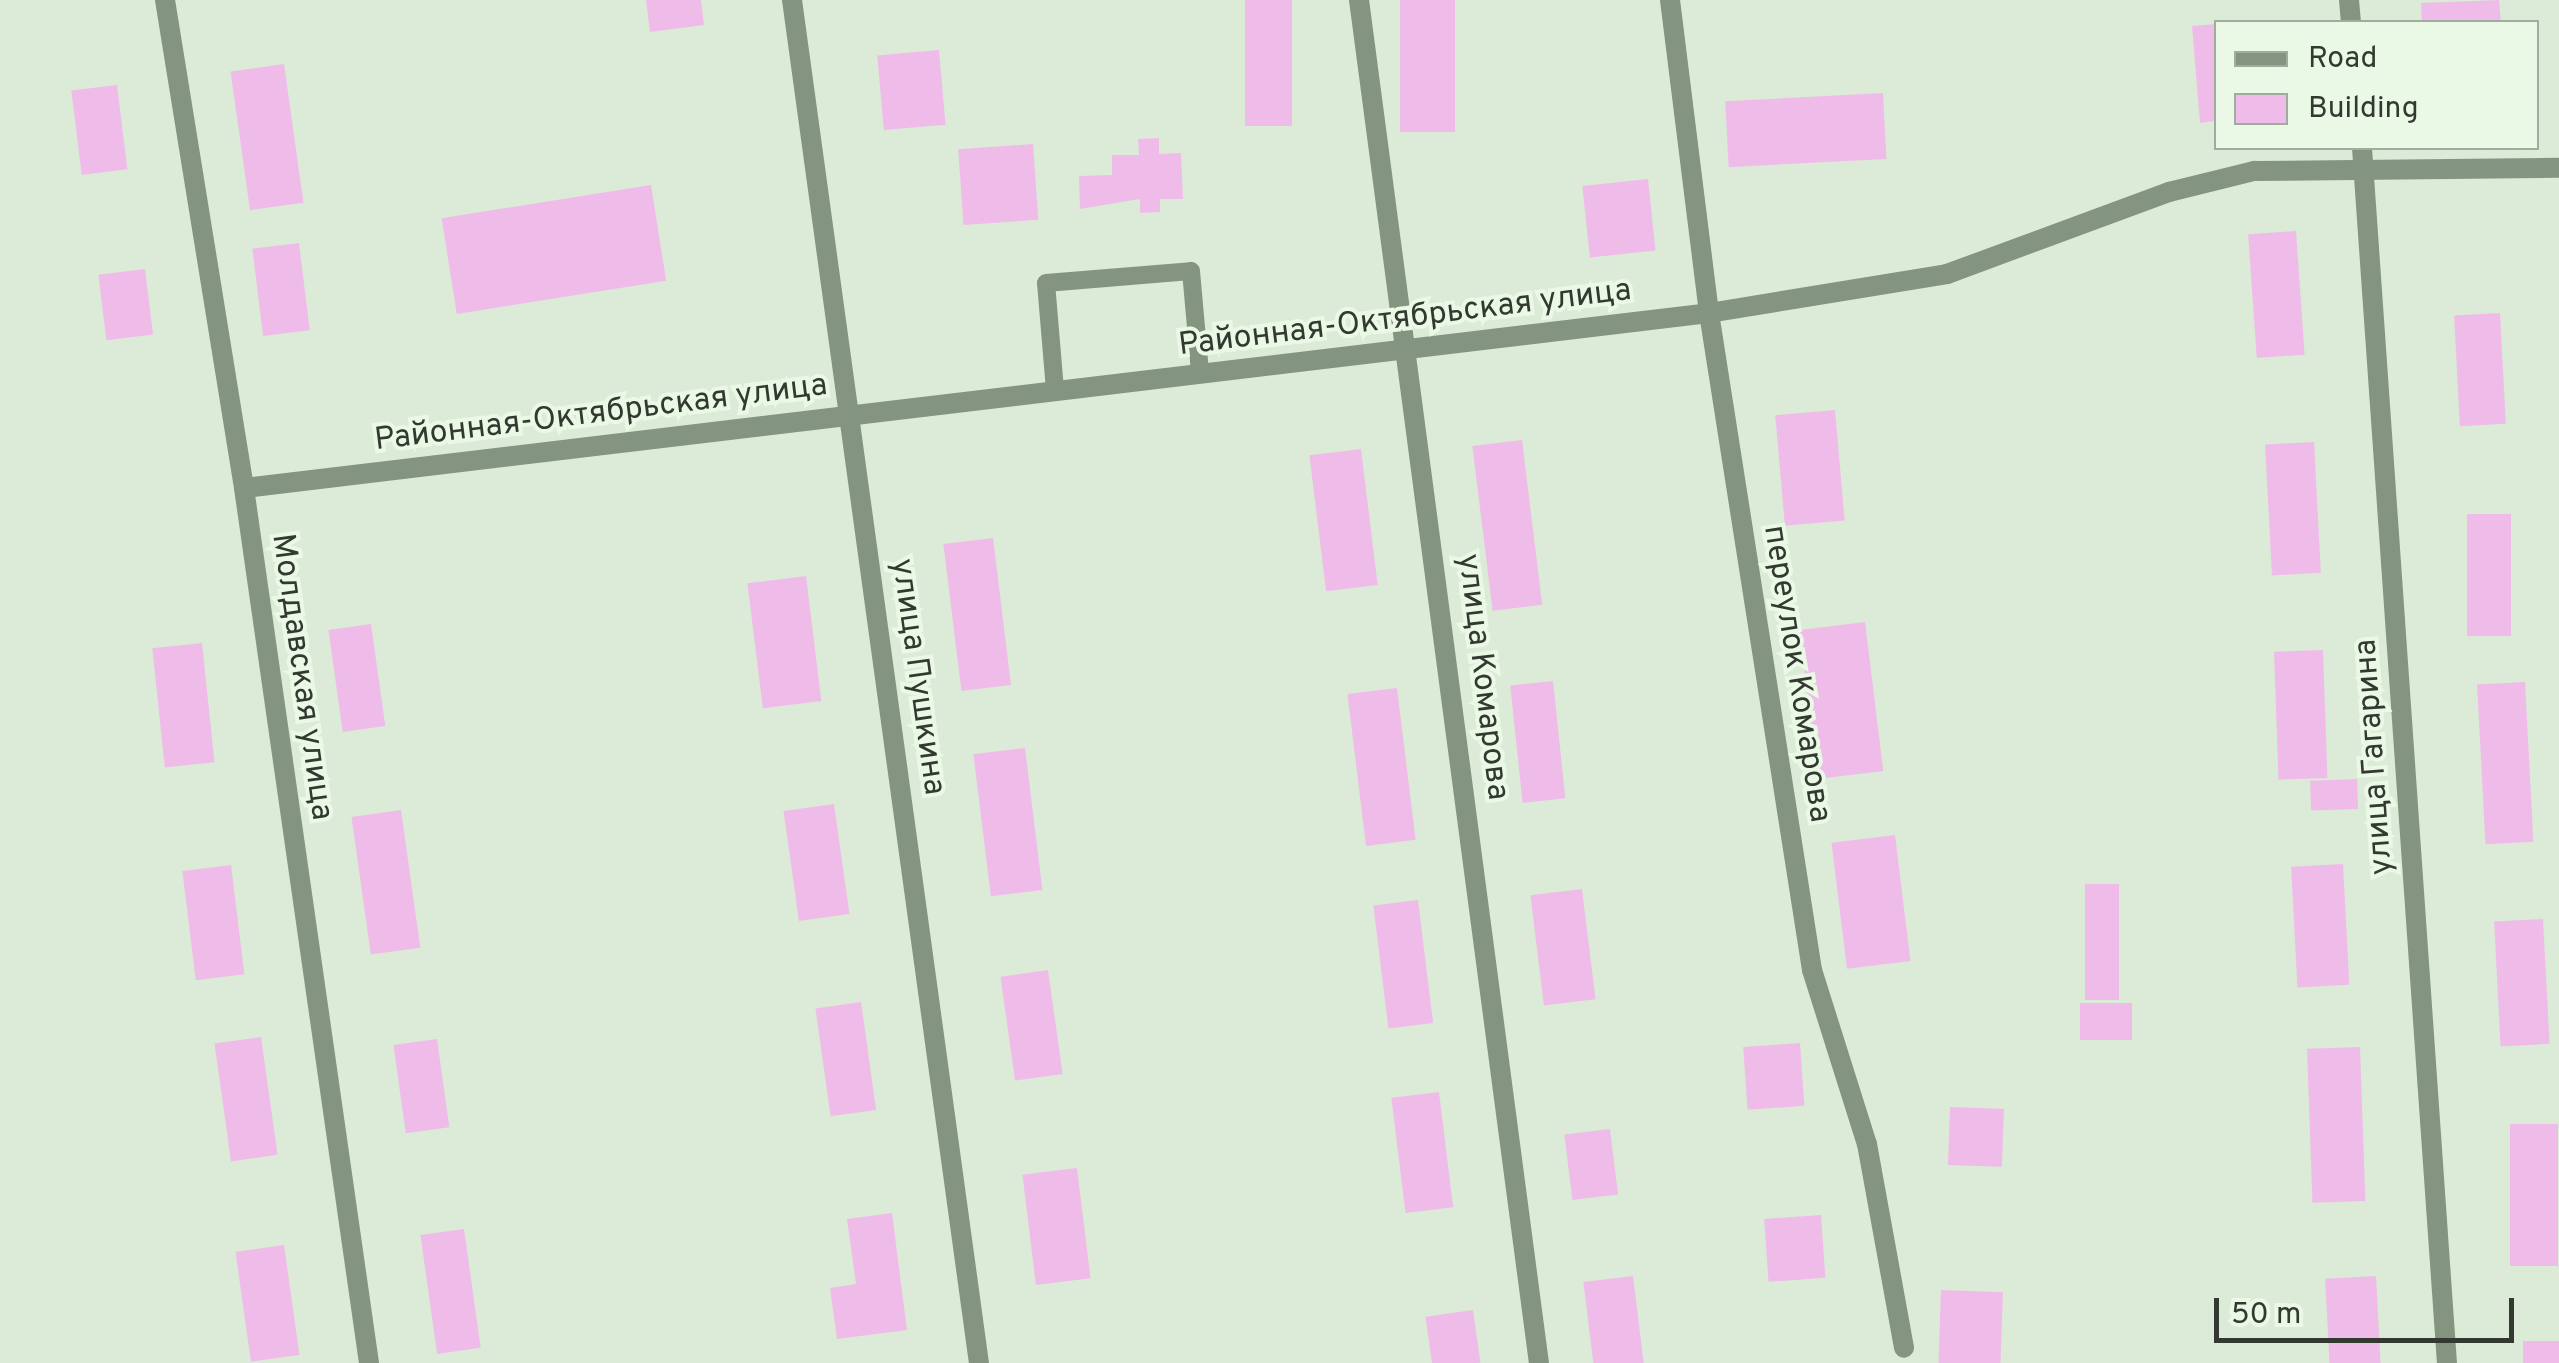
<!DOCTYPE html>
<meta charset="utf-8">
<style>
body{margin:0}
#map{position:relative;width:2559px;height:1363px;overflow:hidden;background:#dcebd7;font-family:Overpass,sans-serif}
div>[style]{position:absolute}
.building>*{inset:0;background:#efbce9;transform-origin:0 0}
.service>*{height:18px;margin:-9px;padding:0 9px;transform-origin:9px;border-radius:9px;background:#84957f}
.minor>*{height:20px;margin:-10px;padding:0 10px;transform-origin:10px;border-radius:10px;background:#84957f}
span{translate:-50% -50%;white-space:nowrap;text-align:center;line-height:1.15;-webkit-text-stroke:8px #e9f9e5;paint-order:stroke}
.street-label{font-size:32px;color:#333931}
.legend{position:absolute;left:2214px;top:20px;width:325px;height:130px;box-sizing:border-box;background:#e9f9e5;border:2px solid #a0ac9d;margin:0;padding:12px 18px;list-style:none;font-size:30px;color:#333931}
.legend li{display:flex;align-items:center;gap:20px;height:50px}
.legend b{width:50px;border:2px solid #a0ac9d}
.scale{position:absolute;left:2214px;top:1298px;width:300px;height:45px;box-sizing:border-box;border:5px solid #333931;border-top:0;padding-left:12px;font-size:30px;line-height:35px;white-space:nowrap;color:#333931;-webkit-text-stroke:8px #e9f9e5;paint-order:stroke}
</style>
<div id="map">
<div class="building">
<div style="clip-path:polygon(646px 0,701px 0,704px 25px,650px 32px)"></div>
<div style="left:1245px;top:0;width:47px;height:126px"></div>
<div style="left:1400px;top:0;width:55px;height:132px"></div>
<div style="clip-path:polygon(2499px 0,2501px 22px,2422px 22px,2421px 3px)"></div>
<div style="clip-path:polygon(2216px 24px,2216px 121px,2200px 123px,2192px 26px)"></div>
<div style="left:939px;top:50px;width:75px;height:62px;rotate:85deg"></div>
<div style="left:284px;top:64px;width:140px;height:54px;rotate:82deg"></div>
<div style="left:117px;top:85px;width:85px;height:46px;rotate:83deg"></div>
<div style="left:1883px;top:93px;width:66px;height:158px;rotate:87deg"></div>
<div style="clip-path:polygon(1159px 138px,1159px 154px,1181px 153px,1183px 199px,1160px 199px,1160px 212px,1140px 213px,1140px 199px,1080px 209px,1079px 176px,1112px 175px,1112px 155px,1139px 155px,1138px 139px)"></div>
<div style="left:1033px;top:144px;width:76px;height:75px;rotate:86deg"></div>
<div style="left:1648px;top:179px;width:72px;height:66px;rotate:84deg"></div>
<div style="left:651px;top:185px;width:97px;height:212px;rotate:81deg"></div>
<div style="left:2296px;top:231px;width:124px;height:48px;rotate:86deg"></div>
<div style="left:299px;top:243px;width:88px;height:47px;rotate:83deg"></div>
<div style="left:145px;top:269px;width:66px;height:47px;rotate:83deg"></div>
<div style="left:2500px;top:313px;width:111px;height:46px;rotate:87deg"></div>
<div style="left:1835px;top:410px;width:111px;height:60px;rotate:85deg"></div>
<div style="left:1522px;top:440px;width:166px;height:50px;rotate:83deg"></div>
<div style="left:2314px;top:442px;width:131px;height:49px;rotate:87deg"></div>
<div style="left:1361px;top:449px;width:137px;height:52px;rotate:83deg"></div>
<div style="left:2467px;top:514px;width:44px;height:122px"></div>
<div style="left:993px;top:538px;width:148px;height:50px;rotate:83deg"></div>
<div style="left:806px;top:576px;width:126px;height:59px;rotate:83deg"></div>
<div style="left:1865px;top:622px;width:150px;height:66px;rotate:83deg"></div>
<div style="left:371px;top:624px;width:103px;height:43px;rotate:82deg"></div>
<div style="left:202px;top:643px;width:120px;height:50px;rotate:84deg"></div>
<div style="left:2323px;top:650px;width:128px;height:49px;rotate:88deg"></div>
<div style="left:1553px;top:681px;width:118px;height:43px;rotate:84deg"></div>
<div style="left:2525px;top:682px;width:160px;height:48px;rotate:87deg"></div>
<div style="left:1397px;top:688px;width:153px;height:50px;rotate:83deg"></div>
<div style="left:1025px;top:748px;width:143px;height:52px;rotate:83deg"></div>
<div style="left:2357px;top:779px;width:30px;height:47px;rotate:88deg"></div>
<div style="left:834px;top:804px;width:111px;height:51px;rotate:82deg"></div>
<div style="left:401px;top:810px;width:139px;height:50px;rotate:82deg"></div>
<div style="left:1895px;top:835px;width:127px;height:64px;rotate:83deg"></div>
<div style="left:2343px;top:864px;width:121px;height:52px;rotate:87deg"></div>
<div style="left:231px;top:865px;width:110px;height:49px;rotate:83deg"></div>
<div style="left:2085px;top:884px;width:34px;height:116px"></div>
<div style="left:1582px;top:889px;width:111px;height:52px;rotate:83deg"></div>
<div style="left:1418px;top:900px;width:124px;height:45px;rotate:83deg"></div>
<div style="left:2543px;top:919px;width:125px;height:49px;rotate:87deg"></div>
<div style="left:1048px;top:970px;width:105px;height:48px;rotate:82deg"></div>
<div style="left:861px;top:1002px;width:109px;height:46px;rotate:82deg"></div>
<div style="left:2080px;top:1003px;width:52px;height:37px"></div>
<div style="left:261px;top:1037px;width:119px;height:47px;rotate:82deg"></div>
<div style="left:437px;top:1039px;width:89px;height:44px;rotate:82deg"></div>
<div style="left:1800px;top:1043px;width:63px;height:57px;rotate:86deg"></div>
<div style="left:2360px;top:1047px;width:154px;height:53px;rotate:88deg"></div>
<div style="left:1439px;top:1092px;width:116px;height:48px;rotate:83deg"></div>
<div style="left:1950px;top:1107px;width:54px;height:58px;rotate:2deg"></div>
<div style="left:2558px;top:1124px;width:142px;height:48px;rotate:90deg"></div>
<div style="left:1610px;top:1129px;width:66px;height:46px;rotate:83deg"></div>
<div style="left:1077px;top:1168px;width:111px;height:55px;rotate:83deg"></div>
<div style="clip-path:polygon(892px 1213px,907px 1330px,837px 1339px,830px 1288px,856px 1284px,847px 1219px)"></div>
<div style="left:1821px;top:1215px;width:63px;height:57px;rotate:86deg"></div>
<div style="left:464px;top:1229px;width:120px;height:44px;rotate:82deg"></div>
<div style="left:284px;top:1245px;width:111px;height:49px;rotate:82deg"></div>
<div style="left:1633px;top:1276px;width:88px;height:50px;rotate:83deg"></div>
<div style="left:2376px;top:1276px;width:87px;height:51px;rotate:87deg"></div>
<div style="left:1941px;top:1290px;width:62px;height:73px;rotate:2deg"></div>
<div style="left:1473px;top:1310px;width:53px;height:48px;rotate:82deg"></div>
<div style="left:2559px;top:1341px;width:22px;height:36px;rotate:90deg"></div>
</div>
<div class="service">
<div style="left:1055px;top:390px;width:107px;rotate:-94.8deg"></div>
<div style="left:1046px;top:283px;width:145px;rotate:-4.7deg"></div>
<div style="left:1191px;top:271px;width:101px;rotate:84.9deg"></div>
</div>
<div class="minor">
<div style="left:165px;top:0;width:494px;rotate:80.8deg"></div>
<div style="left:244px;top:488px;width:884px;rotate:81.87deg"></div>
<div style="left:792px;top:0;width:1376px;rotate:82.19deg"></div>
<div style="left:1359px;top:0;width:1375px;rotate:82.48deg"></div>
<div style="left:1670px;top:0;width:315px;rotate:82.9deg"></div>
<div style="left:1709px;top:313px;width:665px;rotate:81.09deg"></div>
<div style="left:1812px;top:970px;width:182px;rotate:72.5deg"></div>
<div style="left:1867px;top:1144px;width:207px;rotate:79.7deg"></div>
<div style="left:2349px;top:0;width:22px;rotate:85deg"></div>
<div style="left:2362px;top:148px;width:1218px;rotate:86deg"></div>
<div style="left:244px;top:488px;width:1475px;rotate:-6.81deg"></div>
<div style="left:1709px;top:313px;width:241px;rotate:-9.3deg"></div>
<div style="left:1947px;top:274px;width:237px;rotate:-20.3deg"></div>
<div style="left:2169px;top:192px;width:88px;rotate:-13.9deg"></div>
<div style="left:2254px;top:171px;width:305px;rotate:-0.6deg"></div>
</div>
<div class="street-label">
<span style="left:1405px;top:319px;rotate:-7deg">Районная-Октябрьская улица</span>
<span style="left:601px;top:414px;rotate:-7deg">Районная-Октябрьская улица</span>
<span style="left:1796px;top:674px;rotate:81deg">переулок Комарова</span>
<span style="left:301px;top:677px;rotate:82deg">Молдавская улица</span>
<span style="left:917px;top:677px;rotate:82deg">улица Пушкина</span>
<span style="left:1482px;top:677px;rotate:83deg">улица Комарова</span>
<span style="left:2375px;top:757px;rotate:-94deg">улица Гагарина</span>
</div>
<ul class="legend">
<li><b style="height:12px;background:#84957f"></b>Road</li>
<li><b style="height:28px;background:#efbce9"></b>Building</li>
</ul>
<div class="scale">50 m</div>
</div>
